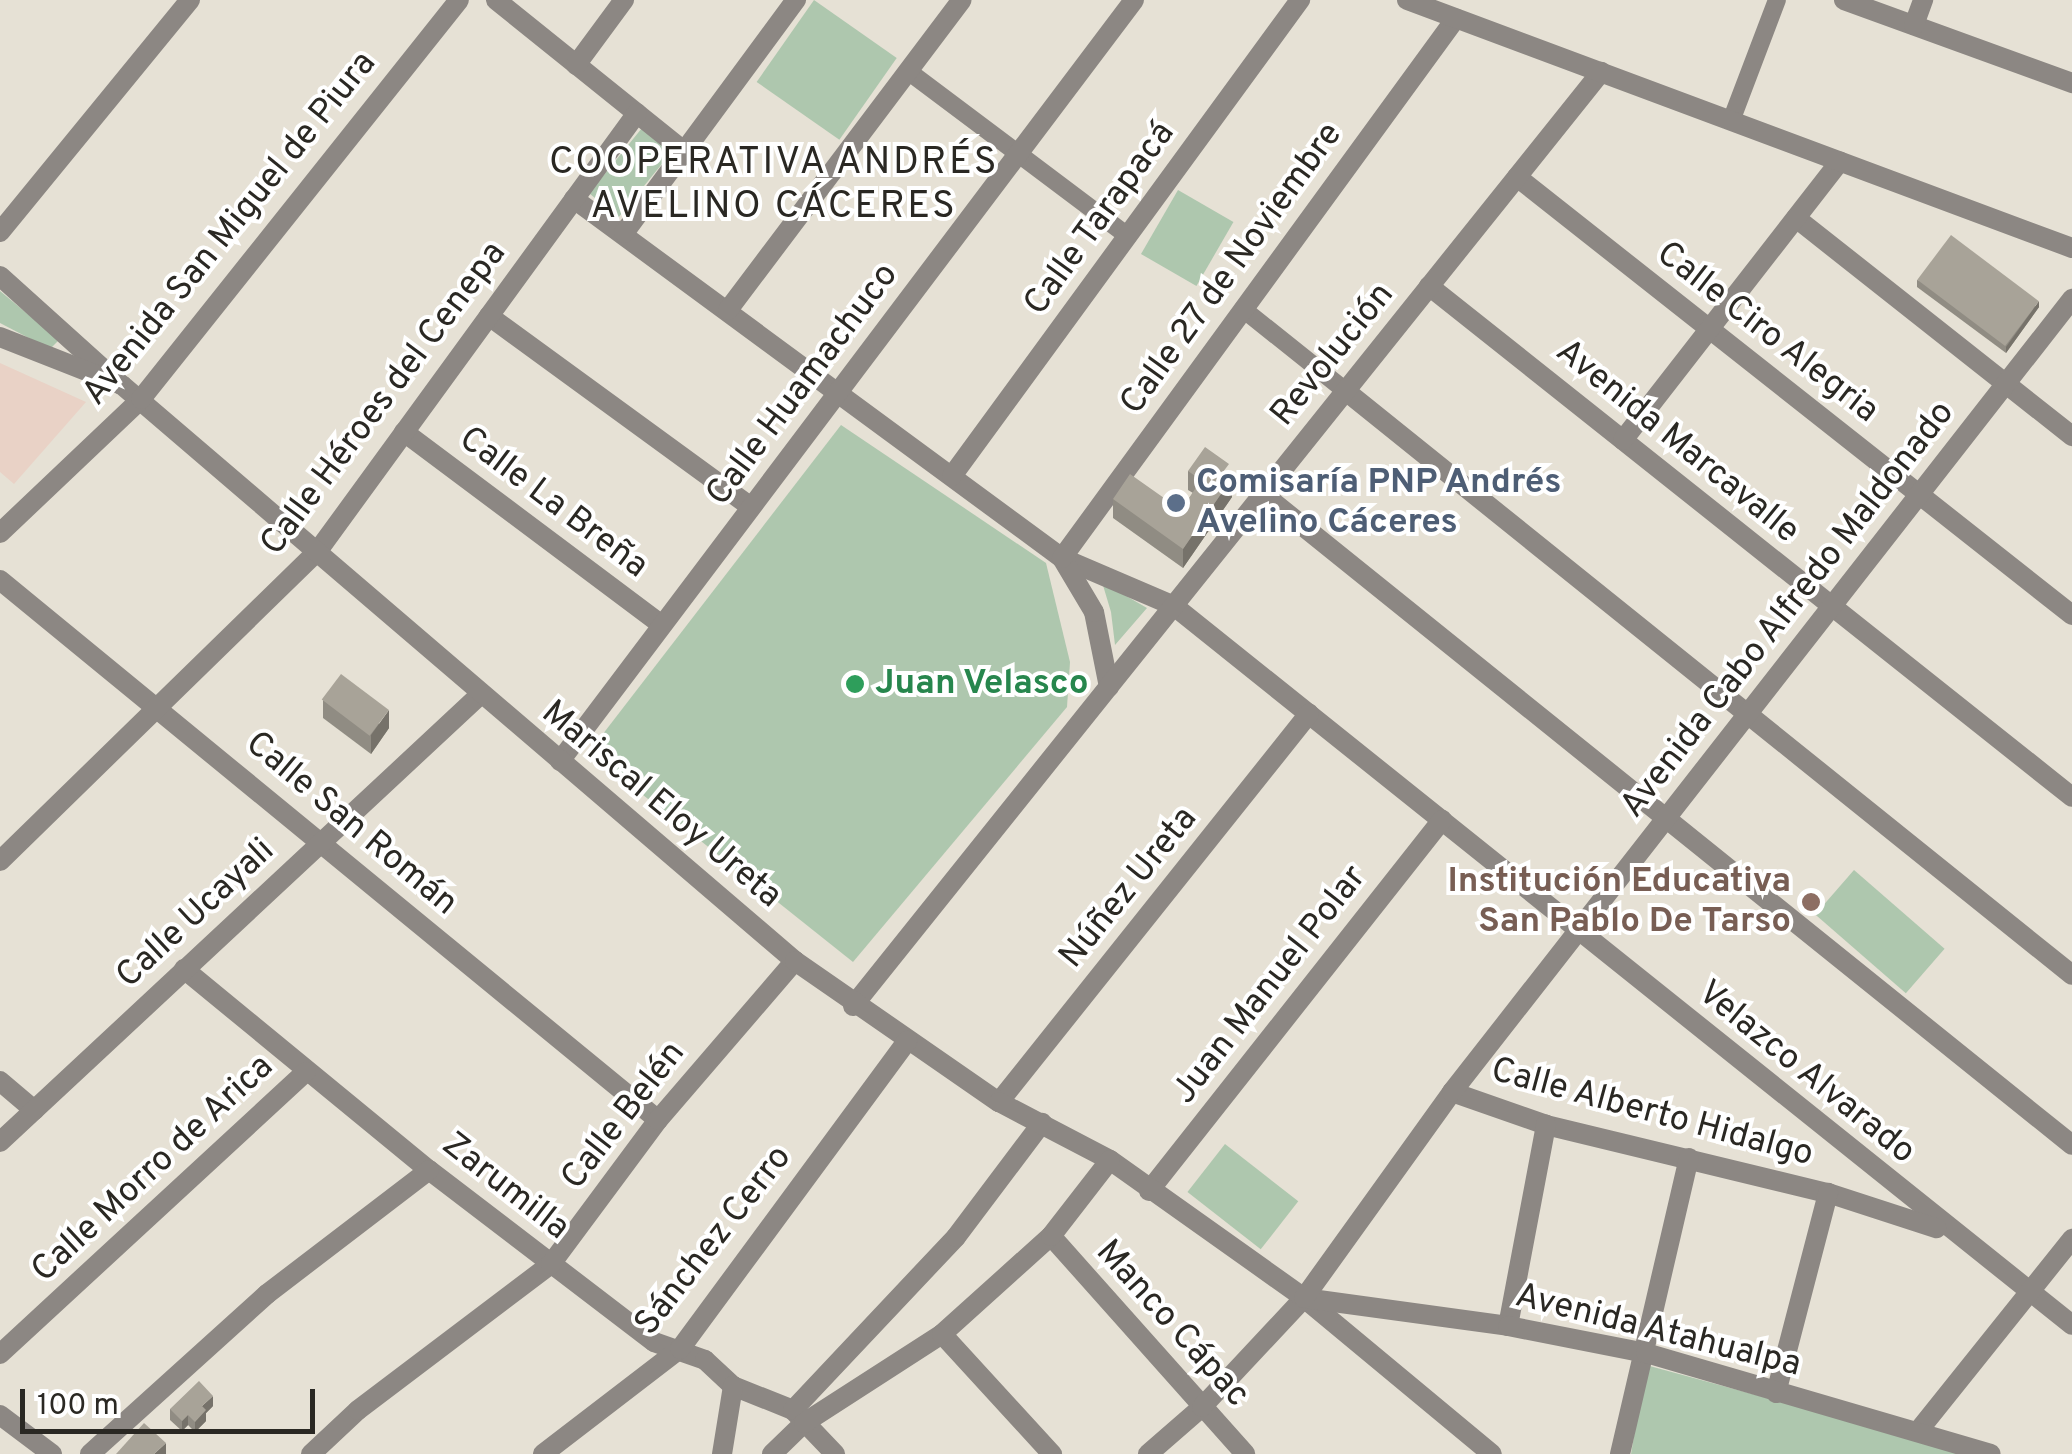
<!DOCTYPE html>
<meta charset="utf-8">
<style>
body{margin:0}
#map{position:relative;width:2072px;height:1454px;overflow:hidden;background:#e6e1d5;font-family:Overpass,sans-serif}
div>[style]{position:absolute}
.industrial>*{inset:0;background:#e9d2c6}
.green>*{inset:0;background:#aec7ae;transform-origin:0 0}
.pedestrian>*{height:18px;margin:-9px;padding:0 9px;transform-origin:9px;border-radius:9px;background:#8c8783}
.minor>*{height:20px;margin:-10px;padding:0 10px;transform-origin:10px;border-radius:10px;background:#8c8783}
.tertiary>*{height:20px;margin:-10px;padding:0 10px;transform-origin:10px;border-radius:10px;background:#8c8783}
.wall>*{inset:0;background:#908c83}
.shaded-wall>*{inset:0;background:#76726a}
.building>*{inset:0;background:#a8a398;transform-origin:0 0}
.dots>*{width:28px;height:28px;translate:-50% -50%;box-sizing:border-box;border:5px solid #fff;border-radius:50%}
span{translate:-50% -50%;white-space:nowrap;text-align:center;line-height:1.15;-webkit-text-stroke:8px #fff;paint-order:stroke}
.street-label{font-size:35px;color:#2a2823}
.service-label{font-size:35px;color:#4e5e75;font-weight:700}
.left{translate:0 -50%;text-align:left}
.leisure-label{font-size:35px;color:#27864d;font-weight:700}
.education-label{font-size:35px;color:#785e54;font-weight:700}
.right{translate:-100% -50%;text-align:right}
.neighbourhood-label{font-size:38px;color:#2a2823;letter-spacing:2.5px}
.scale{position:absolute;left:20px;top:1389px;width:295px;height:45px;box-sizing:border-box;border:5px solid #2a2823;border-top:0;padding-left:12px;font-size:30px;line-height:35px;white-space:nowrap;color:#2a2823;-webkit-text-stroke:8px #fff;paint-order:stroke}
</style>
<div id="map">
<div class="industrial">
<div style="clip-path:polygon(0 363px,86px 402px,14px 484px,0 472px)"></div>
</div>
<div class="green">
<div style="left:814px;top:0;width:101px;height:100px;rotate:35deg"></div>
<div style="left:642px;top:128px;width:38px;height:84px;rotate:39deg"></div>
<div style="left:1178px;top:190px;width:64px;height:74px;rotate:30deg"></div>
<div style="clip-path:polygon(0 291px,59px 340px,50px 349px,0 323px)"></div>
<div style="clip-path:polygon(841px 425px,1046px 563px,1070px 662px,1067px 707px,853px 962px,589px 752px)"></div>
<div style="clip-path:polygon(1102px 582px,1147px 608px,1115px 645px,1111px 612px)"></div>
<div style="left:1854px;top:870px;width:120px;height:59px;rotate:41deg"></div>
<div style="left:1225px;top:1144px;width:93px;height:61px;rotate:38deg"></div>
<div style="clip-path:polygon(1646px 1365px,1973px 1454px,1631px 1454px)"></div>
</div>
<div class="pedestrian">
<div style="left:908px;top:71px;width:275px;rotate:36.9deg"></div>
<div style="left:1731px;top:121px;width:129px;rotate:-69.2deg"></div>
<div style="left:1243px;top:309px;width:133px;rotate:38.6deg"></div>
</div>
<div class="minor">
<div style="left:496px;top:0;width:241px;rotate:38.8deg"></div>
<div style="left:1844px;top:0;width:243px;rotate:20deg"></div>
<div style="left:1914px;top:25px;width:27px;rotate:-70deg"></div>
<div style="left:576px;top:65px;width:81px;rotate:-53.6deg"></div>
<div style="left:1517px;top:177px;width:707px;rotate:38.28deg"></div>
<div style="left:574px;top:199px;width:606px;rotate:36.34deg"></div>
<div style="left:1062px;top:558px;width:122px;rotate:23.2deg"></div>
<div style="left:1174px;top:606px;width:1150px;rotate:38.68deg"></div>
<div style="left:1796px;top:218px;width:352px;rotate:38.3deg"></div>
<div style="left:0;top:232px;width:300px;rotate:-50.7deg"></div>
<div style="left:624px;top:233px;width:290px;rotate:-53.6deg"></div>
<div style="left:0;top:276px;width:161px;rotate:42deg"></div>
<div style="left:1429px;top:286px;width:821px;rotate:38.47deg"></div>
<div style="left:728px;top:310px;width:388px;rotate:-53deg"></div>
<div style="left:489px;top:316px;width:324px;rotate:36.1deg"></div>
<div style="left:1347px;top:392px;width:930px;rotate:38.8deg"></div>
<div style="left:404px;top:432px;width:322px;rotate:36.8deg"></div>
<div style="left:1623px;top:440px;width:353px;rotate:-52.1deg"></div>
<div style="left:952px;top:476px;width:590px;rotate:-53.83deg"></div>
<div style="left:1263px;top:494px;width:1038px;rotate:38.82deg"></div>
<div style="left:0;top:580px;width:851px;rotate:39.37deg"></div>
<div style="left:1109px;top:687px;width:76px;rotate:-101.3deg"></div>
<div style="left:1094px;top:612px;width:63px;rotate:-120.7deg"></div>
<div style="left:1062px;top:558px;width:668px;rotate:-53.88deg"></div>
<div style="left:560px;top:761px;width:953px;rotate:-52.97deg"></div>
<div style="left:0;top:861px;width:443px;rotate:-44.3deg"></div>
<div style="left:317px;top:552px;width:543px;rotate:-53.91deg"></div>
<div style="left:184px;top:969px;width:317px;rotate:39.4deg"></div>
<div style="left:429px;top:1170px;width:283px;rotate:37.4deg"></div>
<div style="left:654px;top:1342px;width:54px;rotate:19.4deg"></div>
<div style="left:705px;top:1360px;width:38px;rotate:43deg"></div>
<div style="left:733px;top:1386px;width:65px;rotate:21.8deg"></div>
<div style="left:793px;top:1410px;width:61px;rotate:46.3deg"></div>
<div style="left:853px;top:1006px;width:1197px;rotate:-51.31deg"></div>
<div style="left:0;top:1081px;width:45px;rotate:40.5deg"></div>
<div style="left:1452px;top:1092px;width:100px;rotate:19.3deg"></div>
<div style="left:1546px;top:1125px;width:290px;rotate:13.6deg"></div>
<div style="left:1828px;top:1193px;width:114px;rotate:18deg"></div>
<div style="left:999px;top:1102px;width:497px;rotate:-51.4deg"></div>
<div style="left:0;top:1142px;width:657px;rotate:-42.97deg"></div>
<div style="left:1149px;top:1191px;width:473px;rotate:-51.7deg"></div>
<div style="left:1051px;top:1236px;width:292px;rotate:48.3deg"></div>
<div style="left:1508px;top:1326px;width:205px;rotate:-79.3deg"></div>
<div style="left:942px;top:1334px;width:163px;rotate:47.5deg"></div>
<div style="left:0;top:1354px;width:416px;rotate:-42.7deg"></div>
<div style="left:1776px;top:1393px;width:207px;rotate:-75.4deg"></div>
<div style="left:793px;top:1410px;width:238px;rotate:-46.7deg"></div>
<div style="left:956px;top:1237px;width:143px;rotate:-53deg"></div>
<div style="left:0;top:1415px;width:65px;rotate:36.9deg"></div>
<div style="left:1919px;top:1430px;width:245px;rotate:-51.3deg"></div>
<div style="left:90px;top:1454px;width:239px;rotate:-42.1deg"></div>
<div style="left:267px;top:1294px;width:204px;rotate:-37.4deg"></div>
<div style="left:311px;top:1454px;width:64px;rotate:-43.1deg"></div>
<div style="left:358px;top:1410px;width:242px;rotate:-37.1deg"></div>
<div style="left:551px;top:1264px;width:179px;rotate:-53.4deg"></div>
<div style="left:658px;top:1120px;width:210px;rotate:-49.3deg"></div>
<div style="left:722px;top:1454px;width:69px;rotate:-80.8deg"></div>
<div style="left:1148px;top:1454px;width:72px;rotate:-41deg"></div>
<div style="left:1202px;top:1407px;width:149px;rotate:-46.9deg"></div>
<div style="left:1304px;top:1298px;width:244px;rotate:39.7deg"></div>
<div style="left:1620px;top:1454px;width:304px;rotate:-76.9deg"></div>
</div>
<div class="tertiary">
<div style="left:1407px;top:0;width:710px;rotate:20.45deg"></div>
<div style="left:0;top:337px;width:131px;rotate:21.5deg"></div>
<div style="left:122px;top:385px;width:886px;rotate:40.56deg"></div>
<div style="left:795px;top:961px;width:248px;rotate:34.7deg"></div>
<div style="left:999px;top:1102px;width:125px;rotate:27.6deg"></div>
<div style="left:1110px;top:1160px;width:238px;rotate:35.4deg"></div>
<div style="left:1304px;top:1298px;width:206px;rotate:7.8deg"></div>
<div style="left:1508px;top:1326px;width:141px;rotate:11.1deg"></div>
<div style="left:1646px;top:1353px;width:359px;rotate:16.3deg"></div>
<div style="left:0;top:533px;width:195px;rotate:-43.5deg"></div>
<div style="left:141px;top:399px;width:510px;rotate:-51.45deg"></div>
<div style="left:1304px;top:1298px;width:254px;rotate:-54.3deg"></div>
<div style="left:1452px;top:1092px;width:1007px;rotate:-51.98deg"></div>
<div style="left:543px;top:1454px;width:173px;rotate:-37.5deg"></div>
<div style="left:680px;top:1349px;width:383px;rotate:-53.6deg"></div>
<div style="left:772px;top:1454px;width:45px;rotate:-44.1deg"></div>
<div style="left:804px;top:1423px;width:164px;rotate:-32.8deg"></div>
<div style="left:942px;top:1334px;width:147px;rotate:-42deg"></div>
<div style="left:1051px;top:1236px;width:96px;rotate:-52.2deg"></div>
</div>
<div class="wall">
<div style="clip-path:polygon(1917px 280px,2039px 307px,2006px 353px,1917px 287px)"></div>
<div style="clip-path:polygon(1188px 471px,1229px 475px,1232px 497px,1183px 568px,1113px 518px,1113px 499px,1181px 510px,1193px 493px,1188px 490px)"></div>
<div style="clip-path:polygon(323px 700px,389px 728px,371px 754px,323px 718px)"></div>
<div style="clip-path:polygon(213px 1406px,206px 1413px,206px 1421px,195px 1432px,188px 1425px,182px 1431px,170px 1420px,170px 1409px)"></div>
</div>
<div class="shaded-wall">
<div style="clip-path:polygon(2039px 301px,2039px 307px,2006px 353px,2006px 347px)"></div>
<div style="clip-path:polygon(1232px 478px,1232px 497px,1183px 568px,1183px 549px)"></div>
<div style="clip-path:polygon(389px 710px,389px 728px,371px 754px,371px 735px)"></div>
<div style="clip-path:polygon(213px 1396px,213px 1406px,206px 1413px,206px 1421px,195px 1432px,195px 1422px,202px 1406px)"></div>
<div style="clip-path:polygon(188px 1415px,188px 1425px,182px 1431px,182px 1421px)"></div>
<div style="clip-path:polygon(166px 1443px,166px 1454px,154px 1454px)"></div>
</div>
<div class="building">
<div style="left:1951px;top:235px;width:110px;height:56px;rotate:37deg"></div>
<div style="clip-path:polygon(1205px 447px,1229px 464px,1223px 472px,1232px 478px,1183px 549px,1113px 499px,1130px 474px,1181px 510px,1201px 480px,1188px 471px)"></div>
<div style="left:341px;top:674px;width:60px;height:32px;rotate:37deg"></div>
<div style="clip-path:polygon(199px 1381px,213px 1396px,202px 1406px,206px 1410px,195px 1422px,188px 1415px,182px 1421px,170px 1409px)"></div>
<div style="clip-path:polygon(144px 1423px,166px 1443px,154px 1454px,116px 1454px)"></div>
</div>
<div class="dots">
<div style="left:1176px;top:503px;background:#5c6f8a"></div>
<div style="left:855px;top:684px;background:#2e9e5b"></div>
<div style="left:1811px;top:902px;background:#8d6e63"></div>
</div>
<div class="street-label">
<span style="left:1100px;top:219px;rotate:-54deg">Calle Tarapacá</span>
<span style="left:230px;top:229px;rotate:-51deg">Avenida San Miguel de Piura</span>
<span style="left:1232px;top:269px;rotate:-54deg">Calle 27 de Noviembre</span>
<span style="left:1767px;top:333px;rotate:38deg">Calle Ciro Alegria</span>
<span style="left:1333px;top:355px;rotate:-51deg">Revolución</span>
<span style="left:803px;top:385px;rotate:-53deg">Calle Huamachuco</span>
<span style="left:384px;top:399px;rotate:-53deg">Calle Héroes del Cenepa</span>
<span style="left:1677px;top:442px;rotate:39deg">Avenida Marcavalle</span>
<span style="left:553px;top:503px;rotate:37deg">Calle La Breña</span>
<span style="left:1788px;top:610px;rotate:-52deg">Avenida Cabo Alfredo Maldonado</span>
<span style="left:661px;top:805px;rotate:40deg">Mariscal Eloy Ureta</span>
<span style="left:351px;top:824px;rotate:40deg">Calle San Román</span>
<span style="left:1129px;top:888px;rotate:-51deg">Núñez Ureta</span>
<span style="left:196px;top:914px;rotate:-43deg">Calle Ucayali</span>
<span style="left:1270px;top:985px;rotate:-52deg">Juan Manuel Polar</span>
<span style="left:1806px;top:1073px;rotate:39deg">Velazco Alvarado</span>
<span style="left:1652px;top:1113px;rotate:15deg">Calle Alberto Hidalgo</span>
<span style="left:624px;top:1116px;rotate:-52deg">Calle Belén</span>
<span style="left:153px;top:1169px;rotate:-43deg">Calle Morro de Arica</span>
<span style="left:505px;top:1187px;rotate:38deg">Zarumilla</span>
<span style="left:714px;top:1241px;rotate:-52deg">Sánchez Cerro</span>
<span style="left:1172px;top:1324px;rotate:48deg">Manco Cápac</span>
<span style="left:1658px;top:1331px;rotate:14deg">Avenida Atahualpa</span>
</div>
<div class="service-label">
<span class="left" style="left:1196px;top:503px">Comisaría PNP Andrés<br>Avelino Cáceres</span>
</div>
<div class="leisure-label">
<span class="left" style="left:875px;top:684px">Juan Velasco</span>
</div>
<div class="education-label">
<span class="right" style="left:1791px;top:902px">Institución Educativa<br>San Pablo De Tarso</span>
</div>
<div class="neighbourhood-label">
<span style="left:774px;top:186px">COOPERATIVA ANDRÉS<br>AVELINO CÁCERES</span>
</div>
<div class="scale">100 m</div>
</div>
